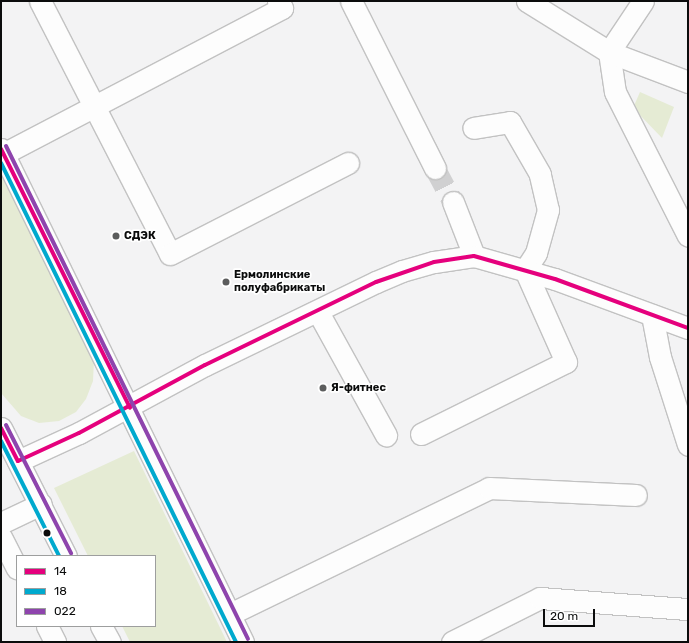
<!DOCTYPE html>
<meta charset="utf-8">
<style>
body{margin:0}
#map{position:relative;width:689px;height:643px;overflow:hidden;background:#f3f3f4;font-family:Rubik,sans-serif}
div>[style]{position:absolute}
.green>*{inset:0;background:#e5ebd4}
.minor-tunnel>*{height:21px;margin-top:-10.5px;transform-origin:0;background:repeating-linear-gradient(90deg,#d0d0d1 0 21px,transparent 0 31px)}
.roads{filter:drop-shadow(1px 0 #c2c2c2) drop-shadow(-1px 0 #c2c2c2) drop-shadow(0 1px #c2c2c2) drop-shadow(0 -1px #c2c2c2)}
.minor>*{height:21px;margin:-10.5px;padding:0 10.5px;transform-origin:10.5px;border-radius:10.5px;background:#fdfdfd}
.bus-1>*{height:4px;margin:-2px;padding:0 2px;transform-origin:2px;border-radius:2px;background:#e5007d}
.bus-2>*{height:4px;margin:-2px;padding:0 2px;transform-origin:2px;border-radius:2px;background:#00a9ce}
.bus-3>*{height:4px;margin:-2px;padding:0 2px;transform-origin:2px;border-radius:2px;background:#8e44ad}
.dots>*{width:11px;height:11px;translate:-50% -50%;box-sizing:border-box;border:2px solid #fff;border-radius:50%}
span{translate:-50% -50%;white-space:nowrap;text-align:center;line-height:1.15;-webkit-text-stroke:3.5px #fff;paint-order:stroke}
.poi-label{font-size:11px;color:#0b0c0c;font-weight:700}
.left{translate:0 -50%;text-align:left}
.frame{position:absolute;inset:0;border:2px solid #0b0c0c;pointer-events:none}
.legend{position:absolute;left:16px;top:555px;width:140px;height:72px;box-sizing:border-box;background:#fff;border:1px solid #9d9e9e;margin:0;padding:5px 7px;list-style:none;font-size:12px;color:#0b0c0c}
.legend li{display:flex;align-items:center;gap:8px;height:20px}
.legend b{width:20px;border:1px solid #9d9e9e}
.scale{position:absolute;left:543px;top:609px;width:52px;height:18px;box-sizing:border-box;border:2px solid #0b0c0c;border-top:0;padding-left:5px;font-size:12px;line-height:14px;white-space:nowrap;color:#0b0c0c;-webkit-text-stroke:3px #fff;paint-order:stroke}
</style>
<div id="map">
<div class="green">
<div style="clip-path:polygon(640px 92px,674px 107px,662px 138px,633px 108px)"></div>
<div style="clip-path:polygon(1px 175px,94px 360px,93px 381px,86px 399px,76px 412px,59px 421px,39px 423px,21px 416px,1px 393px)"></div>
<div style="clip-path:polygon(134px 451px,227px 642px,130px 642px,122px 626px,155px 626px,155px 556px,88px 556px,54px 488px)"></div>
</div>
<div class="minor-tunnel">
<div style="left:435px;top:168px;width:38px;rotate:62deg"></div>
</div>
<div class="roads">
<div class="minor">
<div style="left:40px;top:1px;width:284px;rotate:62.8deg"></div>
<div style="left:170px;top:254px;width:200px;rotate:-27.1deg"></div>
<div style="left:351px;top:1px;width:187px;rotate:63.3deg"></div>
<div style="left:527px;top:1px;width:97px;rotate:31.9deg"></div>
<div style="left:609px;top:52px;width:61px;rotate:-56.3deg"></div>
<div style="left:609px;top:52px;width:40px;rotate:81.5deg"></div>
<div style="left:615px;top:92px;width:161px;rotate:63.1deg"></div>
<div style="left:609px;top:52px;width:85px;rotate:20.8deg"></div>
<div style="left:1px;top:149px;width:549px;rotate:63.85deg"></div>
<div style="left:3px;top:154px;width:315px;rotate:-27.6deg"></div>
<div style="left:282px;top:8px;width:8px;rotate:-120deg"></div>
<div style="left:453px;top:202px;width:58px;rotate:68.7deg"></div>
<div style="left:318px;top:312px;width:141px;rotate:61.1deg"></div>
<div style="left:652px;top:315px;width:43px;rotate:79.2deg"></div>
<div style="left:660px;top:357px;width:92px;rotate:72.3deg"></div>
<div style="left:1px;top:428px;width:144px;rotate:63.1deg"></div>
<div style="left:421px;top:434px;width:162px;rotate:-26.4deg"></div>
<div style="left:566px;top:362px;width:101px;rotate:-114deg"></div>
<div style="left:525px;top:270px;width:20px;rotate:-57deg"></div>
<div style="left:536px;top:253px;width:45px;rotate:-74.4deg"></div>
<div style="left:548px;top:210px;width:37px;rotate:-103deg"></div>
<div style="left:540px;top:174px;width:60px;rotate:-120deg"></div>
<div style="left:510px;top:122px;width:37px;rotate:171deg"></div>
<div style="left:18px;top:461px;width:67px;rotate:-24.7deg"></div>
<div style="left:79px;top:433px;width:143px;rotate:-28.4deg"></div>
<div style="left:205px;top:365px;width:190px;rotate:-25.9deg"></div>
<div style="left:376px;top:282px;width:28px;rotate:-23deg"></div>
<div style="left:402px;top:271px;width:33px;rotate:-16deg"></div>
<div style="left:434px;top:262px;width:40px;rotate:-8.5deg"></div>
<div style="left:474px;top:256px;width:84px;rotate:15.9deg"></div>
<div style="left:555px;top:279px;width:142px;rotate:20.2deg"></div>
<div style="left:1px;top:523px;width:44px;rotate:-25.4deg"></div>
<div style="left:1px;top:537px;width:35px;rotate:63deg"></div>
<div style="left:230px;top:614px;width:288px;rotate:-25.9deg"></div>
<div style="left:489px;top:488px;width:147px;rotate:2.7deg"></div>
<div style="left:47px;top:626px;width:18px;rotate:63deg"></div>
<div style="left:101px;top:626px;width:18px;rotate:61deg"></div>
<div style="left:452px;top:642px;width:98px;rotate:-26.6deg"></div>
<div style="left:540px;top:598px;width:148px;rotate:4.3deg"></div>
</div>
</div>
<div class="bus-1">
<div style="left:1px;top:149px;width:289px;rotate:63.5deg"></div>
<div style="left:1px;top:428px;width:37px;rotate:63deg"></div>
<div style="left:18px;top:461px;width:67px;rotate:-24.7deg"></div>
<div style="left:79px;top:433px;width:143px;rotate:-28.4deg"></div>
<div style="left:205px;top:365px;width:190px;rotate:-25.9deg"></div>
<div style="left:376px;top:282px;width:61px;rotate:-19deg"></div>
<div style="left:434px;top:262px;width:40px;rotate:-8.5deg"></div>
<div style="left:474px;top:256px;width:84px;rotate:15.9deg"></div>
<div style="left:555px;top:279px;width:142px;rotate:20.2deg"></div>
</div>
<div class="bus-2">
<div style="left:1px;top:163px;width:534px;rotate:63.87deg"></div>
<div style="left:1px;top:441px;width:129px;rotate:63.2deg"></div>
</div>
<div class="bus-3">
<div style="left:6px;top:146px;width:549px;rotate:63.85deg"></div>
<div style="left:6px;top:425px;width:144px;rotate:63.1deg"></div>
</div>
<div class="dots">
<div style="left:116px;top:236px;background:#5c5d5d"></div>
<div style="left:226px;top:282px;background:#5c5d5d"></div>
<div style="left:323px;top:388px;background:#5c5d5d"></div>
<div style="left:47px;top:533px;background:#0b0c0c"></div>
</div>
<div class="poi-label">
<span class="left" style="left:124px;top:236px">СДЭК</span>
<span class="left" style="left:234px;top:282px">Ермолинские<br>полуфабрикаты</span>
<span class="left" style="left:331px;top:388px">Я-фитнес</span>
</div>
<div class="frame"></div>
<ul class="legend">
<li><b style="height:5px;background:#e5007d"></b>14</li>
<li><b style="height:5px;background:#00a9ce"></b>18</li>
<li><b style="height:5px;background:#8e44ad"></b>022</li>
</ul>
<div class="scale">20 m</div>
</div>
